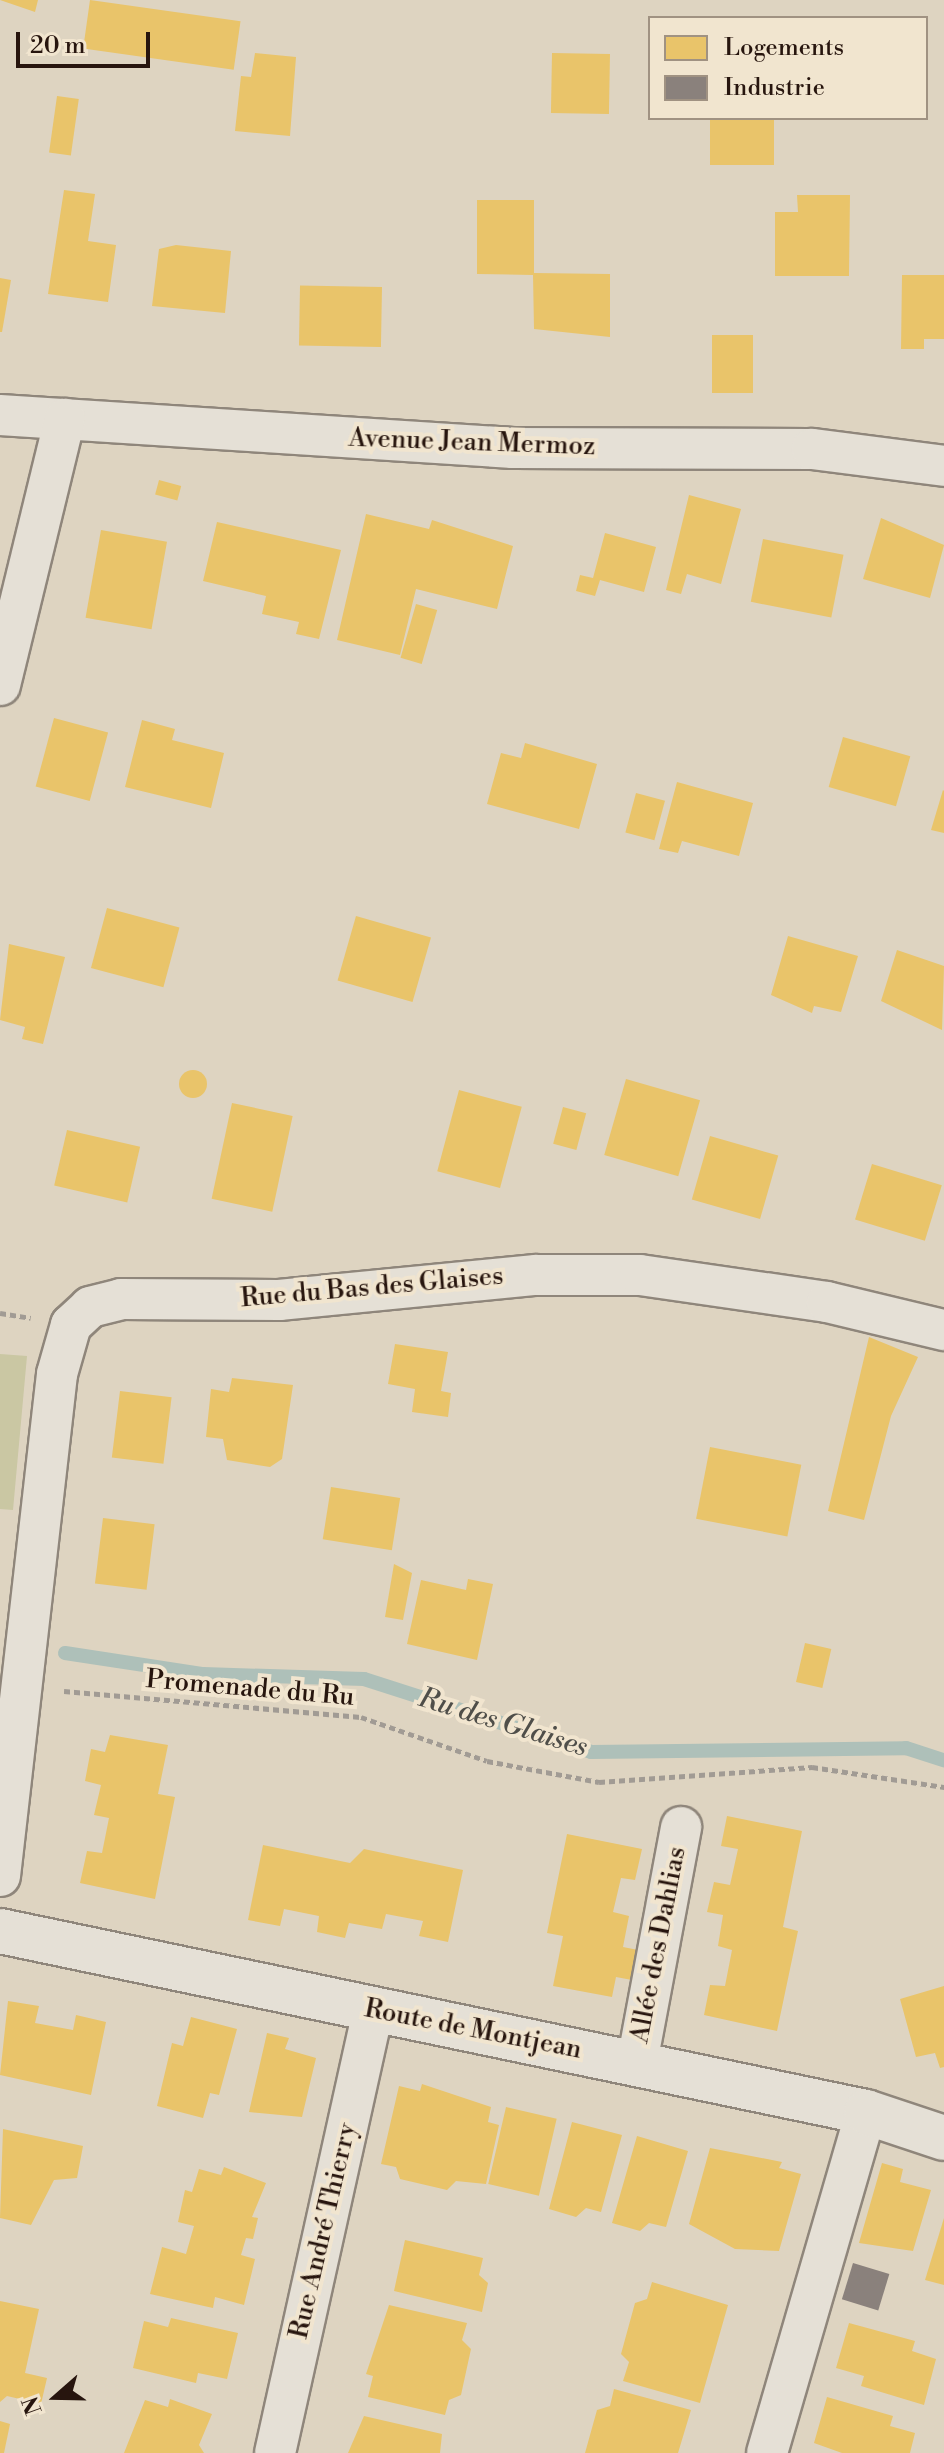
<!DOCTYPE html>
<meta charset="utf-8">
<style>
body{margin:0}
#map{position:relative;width:944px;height:2453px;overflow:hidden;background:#ded4c1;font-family:"Libre Bodoni",serif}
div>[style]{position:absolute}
.green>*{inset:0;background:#cac7a3}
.homes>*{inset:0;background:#e9c46a;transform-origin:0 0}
.round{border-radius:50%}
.industry>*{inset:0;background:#8a817c;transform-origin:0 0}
.stream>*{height:14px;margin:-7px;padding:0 7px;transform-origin:7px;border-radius:7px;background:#aec0b9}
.path>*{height:5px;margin-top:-2.5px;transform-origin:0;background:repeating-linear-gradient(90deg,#a19b94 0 6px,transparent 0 10px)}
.roads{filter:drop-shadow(2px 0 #8f867b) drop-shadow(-2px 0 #8f867b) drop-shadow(0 2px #8f867b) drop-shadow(0 -2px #8f867b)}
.street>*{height:40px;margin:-20px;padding:0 20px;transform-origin:20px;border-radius:20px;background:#e5e0d6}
.secondary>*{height:44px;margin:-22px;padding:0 22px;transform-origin:22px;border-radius:22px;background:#e5e0d6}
span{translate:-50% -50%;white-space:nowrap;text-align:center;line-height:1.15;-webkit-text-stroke:8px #f1e5cf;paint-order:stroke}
.street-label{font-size:26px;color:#27150e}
.water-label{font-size:28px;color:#4f4e49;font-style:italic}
.legend{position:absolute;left:648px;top:16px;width:280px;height:104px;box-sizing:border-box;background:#f1e5cf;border:2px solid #a09282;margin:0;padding:10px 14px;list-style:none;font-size:24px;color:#27150e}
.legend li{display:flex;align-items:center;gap:16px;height:40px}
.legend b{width:40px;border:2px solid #a09282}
.north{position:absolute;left:16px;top:2357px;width:80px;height:80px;-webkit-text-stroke:6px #f1e5cf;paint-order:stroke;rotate:250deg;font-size:22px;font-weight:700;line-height:32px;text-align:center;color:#27150e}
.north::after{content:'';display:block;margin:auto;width:28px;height:36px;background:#27150e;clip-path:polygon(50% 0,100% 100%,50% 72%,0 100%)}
.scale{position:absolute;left:16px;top:32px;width:134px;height:36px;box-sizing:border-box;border:4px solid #27150e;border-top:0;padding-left:10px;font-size:24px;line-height:28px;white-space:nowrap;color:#27150e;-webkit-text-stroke:6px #f1e5cf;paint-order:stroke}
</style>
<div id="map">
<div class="green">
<div style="clip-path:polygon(0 1354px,27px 1356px,13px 1510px,0 1509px)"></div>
</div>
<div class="homes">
<div style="clip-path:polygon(0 0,38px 0,35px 12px)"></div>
<div style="left:90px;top:0;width:152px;height:49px;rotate:8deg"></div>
<div style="clip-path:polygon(255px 53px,296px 57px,290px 136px,235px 131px,241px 76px,251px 77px)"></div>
<div style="left:552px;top:53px;width:58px;height:60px;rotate:1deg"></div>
<div style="left:57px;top:96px;width:22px;height:57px;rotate:8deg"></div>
<div style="left:710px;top:118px;width:64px;height:47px"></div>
<div style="clip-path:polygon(64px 190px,95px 194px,88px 241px,116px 245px,108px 302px,48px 294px)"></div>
<div style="clip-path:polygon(797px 195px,850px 195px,849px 276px,775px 276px,775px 212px,798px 212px)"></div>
<div style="clip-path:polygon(477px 200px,534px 200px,534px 273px,610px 274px,610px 337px,534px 329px,533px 275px,477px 274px)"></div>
<div style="clip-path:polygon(176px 245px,231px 251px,225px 313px,152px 306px,159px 249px)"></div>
<div style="clip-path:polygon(902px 275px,944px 275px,944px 339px,924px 339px,924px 349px,901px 349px)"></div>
<div style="clip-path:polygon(0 278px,11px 280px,2px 332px,0 332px)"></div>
<div style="left:382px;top:287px;width:60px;height:82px;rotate:91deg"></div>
<div style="left:712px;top:335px;width:41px;height:58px"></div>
<div style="left:159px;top:480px;width:23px;height:15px;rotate:15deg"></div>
<div style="clip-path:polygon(689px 495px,741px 509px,721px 584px,687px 574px,681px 594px,666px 590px)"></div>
<div style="clip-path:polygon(366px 514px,429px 529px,432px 520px,513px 546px,497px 609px,416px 589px,400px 655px,337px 640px)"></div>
<div style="clip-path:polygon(881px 518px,944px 545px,930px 598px,863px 579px)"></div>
<div style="clip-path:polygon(217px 522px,341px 550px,319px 639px,296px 634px,299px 622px,262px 614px,266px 596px,203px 581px)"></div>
<div style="left:101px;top:530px;width:67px;height:89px;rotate:10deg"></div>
<div style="clip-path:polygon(605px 533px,656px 547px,644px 592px,600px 580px,595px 596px,576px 591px,580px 575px,593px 578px)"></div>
<div style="left:763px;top:539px;width:82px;height:64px;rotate:11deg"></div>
<div style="left:416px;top:604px;width:22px;height:56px;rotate:16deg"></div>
<div style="left:54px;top:718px;width:56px;height:71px;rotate:15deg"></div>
<div style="clip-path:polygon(142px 720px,175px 729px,172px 740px,224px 753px,211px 808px,125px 787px)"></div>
<div style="left:843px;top:737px;width:70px;height:52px;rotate:16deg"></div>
<div style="clip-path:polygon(525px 743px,597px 764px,579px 829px,487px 804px,501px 753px,521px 758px)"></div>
<div style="clip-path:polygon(677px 782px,753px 803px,739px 856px,682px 841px,678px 853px,659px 849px)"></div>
<div style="clip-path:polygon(943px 790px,944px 791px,944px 833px,931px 830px)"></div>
<div style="left:636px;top:793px;width:30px;height:41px;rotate:15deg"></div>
<div style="left:107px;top:908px;width:75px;height:62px;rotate:15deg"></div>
<div style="left:356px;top:916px;width:78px;height:67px;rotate:16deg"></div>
<div style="clip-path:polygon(788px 936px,858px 956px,841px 1012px,814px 1006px,812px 1013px,771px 995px)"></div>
<div style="clip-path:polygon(9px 944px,65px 957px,43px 1044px,22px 1039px,25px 1027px,0 1020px)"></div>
<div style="clip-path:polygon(897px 950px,944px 966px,942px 1030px,881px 1001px)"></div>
<div class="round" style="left:179px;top:1070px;width:28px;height:28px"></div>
<div style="left:626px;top:1079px;width:77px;height:79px;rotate:16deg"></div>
<div style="left:459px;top:1090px;width:65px;height:84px;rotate:15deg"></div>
<div style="left:232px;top:1103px;width:62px;height:98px;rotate:12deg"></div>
<div style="left:563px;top:1107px;width:24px;height:38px;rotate:15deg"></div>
<div style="left:67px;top:1130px;width:75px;height:57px;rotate:13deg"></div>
<div style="left:710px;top:1136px;width:71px;height:66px;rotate:16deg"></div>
<div style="left:872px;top:1164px;width:73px;height:58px;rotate:17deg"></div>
<div style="clip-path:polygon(869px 1337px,918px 1357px,891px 1416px,864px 1520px,828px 1511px)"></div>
<div style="clip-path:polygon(395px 1344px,448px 1352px,441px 1391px,451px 1393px,448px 1417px,412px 1412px,415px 1389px,388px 1384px)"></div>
<div style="clip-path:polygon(232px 1378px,293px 1385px,282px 1459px,270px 1467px,227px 1460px,223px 1439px,206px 1437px,211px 1389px,229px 1392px)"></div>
<div style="left:120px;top:1391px;width:52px;height:67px;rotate:7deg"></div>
<div style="left:710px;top:1447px;width:93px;height:73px;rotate:11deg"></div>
<div style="left:331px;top:1487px;width:70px;height:53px;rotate:9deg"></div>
<div style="left:103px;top:1518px;width:52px;height:66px;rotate:7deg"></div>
<div style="clip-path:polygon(394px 1564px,412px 1573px,403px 1620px,385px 1617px)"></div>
<div style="clip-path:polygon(468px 1579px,493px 1584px,477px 1660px,407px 1644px,421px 1580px,466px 1590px)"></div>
<div style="left:805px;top:1643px;width:27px;height:40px;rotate:13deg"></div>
<div style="clip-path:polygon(110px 1735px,168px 1745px,158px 1794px,175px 1797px,155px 1899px,80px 1883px,87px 1851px,102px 1853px,109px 1818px,94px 1815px,101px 1785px,85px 1781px,91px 1749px,105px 1752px)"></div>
<div style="clip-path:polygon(727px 1816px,802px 1831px,783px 1927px,798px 1931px,777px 2031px,704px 2015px,710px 1985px,725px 1986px,732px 1950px,718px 1946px,723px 1915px,707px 1912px,714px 1882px,730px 1885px,738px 1849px,721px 1846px)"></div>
<div style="clip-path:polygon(567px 1834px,642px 1849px,635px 1880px,621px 1878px,613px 1912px,629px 1916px,623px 1947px,638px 1950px,632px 1980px,616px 1977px,612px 1997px,553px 1986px,563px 1936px,547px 1933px)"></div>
<div style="clip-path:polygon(263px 1845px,350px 1863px,364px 1849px,463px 1870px,448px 1942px,419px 1936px,423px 1921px,386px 1914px,382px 1929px,349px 1923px,345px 1938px,317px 1932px,319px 1916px,284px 1909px,280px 1926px,248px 1920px)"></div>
<div style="clip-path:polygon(944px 1986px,944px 2067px,940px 2068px,935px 2053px,916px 2057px,900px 1999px)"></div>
<div style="clip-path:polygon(8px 2001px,39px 2006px,35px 2023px,73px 2030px,76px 2015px,106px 2022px,91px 2095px,0 2075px)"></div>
<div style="clip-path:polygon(191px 2017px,237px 2029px,219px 2095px,210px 2093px,203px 2118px,157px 2106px,172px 2043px,183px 2046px)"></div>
<div style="clip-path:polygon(267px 2033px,289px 2038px,285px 2049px,316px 2058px,302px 2117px,249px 2112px)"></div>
<div style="clip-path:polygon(422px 2084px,491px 2107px,488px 2122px,499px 2125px,486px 2184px,456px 2181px,447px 2190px,400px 2179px,396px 2167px,381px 2164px,399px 2086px,420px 2091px)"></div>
<div style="left:506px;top:2107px;width:52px;height:79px;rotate:13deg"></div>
<div style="clip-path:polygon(572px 2122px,622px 2135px,601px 2212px,586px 2208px,576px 2217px,549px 2209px)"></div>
<div style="clip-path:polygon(3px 2129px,83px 2146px,77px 2178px,54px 2180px,31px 2225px,0 2218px)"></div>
<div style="clip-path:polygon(637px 2136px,688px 2151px,666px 2227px,649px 2223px,640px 2231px,612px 2223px)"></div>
<div style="clip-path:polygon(710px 2148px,782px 2162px,779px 2168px,801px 2174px,779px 2251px,735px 2249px,689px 2224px)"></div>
<div style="clip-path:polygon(882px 2163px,903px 2169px,900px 2182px,931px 2190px,913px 2251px,859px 2243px)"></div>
<div style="clip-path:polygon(224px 2167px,266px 2183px,252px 2217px,258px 2218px,253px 2239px,246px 2238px,241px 2255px,255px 2259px,244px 2305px,215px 2297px,213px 2308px,150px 2294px,162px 2247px,186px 2254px,194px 2226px,178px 2222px,185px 2190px,192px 2192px,199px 2169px,221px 2175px)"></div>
<div style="clip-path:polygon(944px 2218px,944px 2285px,925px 2280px)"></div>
<div style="clip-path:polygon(405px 2240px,483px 2258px,479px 2275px,488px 2283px,482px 2312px,394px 2291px)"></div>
<div style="clip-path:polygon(652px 2282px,728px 2305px,700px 2403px,623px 2381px,629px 2362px,621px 2354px,635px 2303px,647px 2299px)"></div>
<div style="clip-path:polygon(0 2301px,39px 2309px,25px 2373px,47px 2378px,41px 2404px,7px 2396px,0 2402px)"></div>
<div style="clip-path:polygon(389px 2305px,467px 2323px,462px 2340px,471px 2349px,461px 2395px,449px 2400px,445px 2415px,368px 2397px,373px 2376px,366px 2374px)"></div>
<div style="clip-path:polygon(171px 2318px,238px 2333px,227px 2379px,198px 2373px,196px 2383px,133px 2368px,144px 2321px,168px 2327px)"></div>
<div style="clip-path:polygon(849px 2323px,915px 2341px,912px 2351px,936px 2359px,924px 2405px,861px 2386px,864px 2376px,836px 2368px)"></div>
<div style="clip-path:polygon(614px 2389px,691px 2410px,678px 2453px,585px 2453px,597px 2410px,610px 2406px)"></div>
<div style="clip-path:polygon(827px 2397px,893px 2416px,890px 2426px,915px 2433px,910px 2453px,842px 2453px,814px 2443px)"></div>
<div style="clip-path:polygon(170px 2399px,212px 2414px,199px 2445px,204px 2453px,124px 2453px,145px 2400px,168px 2407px)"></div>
<div style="clip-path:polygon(364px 2416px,442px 2434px,440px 2453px,348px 2453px)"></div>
<div style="clip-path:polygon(0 2421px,10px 2424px,4px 2453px,0 2453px)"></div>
</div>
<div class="industry">
<div style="left:853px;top:2263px;width:38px;height:38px;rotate:17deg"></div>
</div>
<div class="stream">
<div style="left:65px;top:1653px;width:140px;rotate:8.7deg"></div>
<div style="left:203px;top:1674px;width:161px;rotate:1.8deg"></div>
<div style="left:364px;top:1679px;width:238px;rotate:17.8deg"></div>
<div style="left:591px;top:1752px;width:315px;rotate:-0.7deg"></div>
<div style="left:906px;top:1748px;width:40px;rotate:18deg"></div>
</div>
<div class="path">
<div style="left:0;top:1313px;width:31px;rotate:9deg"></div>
<div style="left:64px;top:1691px;width:298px;rotate:5deg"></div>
<div style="left:361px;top:1717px;width:133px;rotate:19.2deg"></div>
<div style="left:487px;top:1761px;width:114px;rotate:10.6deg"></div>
<div style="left:599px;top:1782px;width:214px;rotate:-4deg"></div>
<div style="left:812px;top:1767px;width:134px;rotate:8.6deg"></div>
</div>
<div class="roads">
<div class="street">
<div style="left:0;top:415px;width:514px;rotate:3.68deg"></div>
<div style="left:513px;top:448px;width:299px;rotate:0.2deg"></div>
<div style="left:812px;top:449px;width:133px;rotate:7.3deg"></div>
<div style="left:0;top:685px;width:274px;rotate:-76.3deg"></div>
<div style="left:0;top:1876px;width:505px;rotate:-83.52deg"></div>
<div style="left:57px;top:1374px;width:51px;rotate:-74.1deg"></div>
<div style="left:71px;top:1325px;width:26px;rotate:-43deg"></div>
<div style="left:90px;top:1307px;width:32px;rotate:-14deg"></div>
<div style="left:121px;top:1299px;width:158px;rotate:0.4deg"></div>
<div style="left:279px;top:1300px;width:258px;rotate:-5.6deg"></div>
<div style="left:536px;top:1275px;width:104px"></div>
<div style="left:640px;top:1275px;width:189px;rotate:8.2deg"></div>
<div style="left:827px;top:1302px;width:120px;rotate:13.5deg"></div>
<div style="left:637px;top:2063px;width:240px;rotate:-79.4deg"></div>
<div style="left:275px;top:2453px;width:454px;rotate:-77.5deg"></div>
<div style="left:767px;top:2453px;width:355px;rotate:-73.8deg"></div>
</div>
<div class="secondary">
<div style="left:0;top:1931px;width:885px;rotate:11.81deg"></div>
<div style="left:866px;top:2112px;width:82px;rotate:18.4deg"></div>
</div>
</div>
<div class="street-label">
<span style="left:472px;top:443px;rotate:2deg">Avenue Jean Mermoz</span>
<span style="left:372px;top:1288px;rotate:-5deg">Rue du Bas des Glaises</span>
<span style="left:250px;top:1689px;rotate:5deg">Promenade du Ru</span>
<span style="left:659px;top:1945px;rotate:-79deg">Allée des Dahlias</span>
<span style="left:473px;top:2030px;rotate:11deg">Route de Montjean</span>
<span style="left:324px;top:2231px;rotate:-77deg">Rue André Thierry</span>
</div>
<div class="water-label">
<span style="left:503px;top:1723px;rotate:17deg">Ru des Glaises</span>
</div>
<ul class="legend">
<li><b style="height:22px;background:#e9c46a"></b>Logements</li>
<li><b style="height:22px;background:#8a817c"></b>Industrie</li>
</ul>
<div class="north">N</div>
<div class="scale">20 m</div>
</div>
